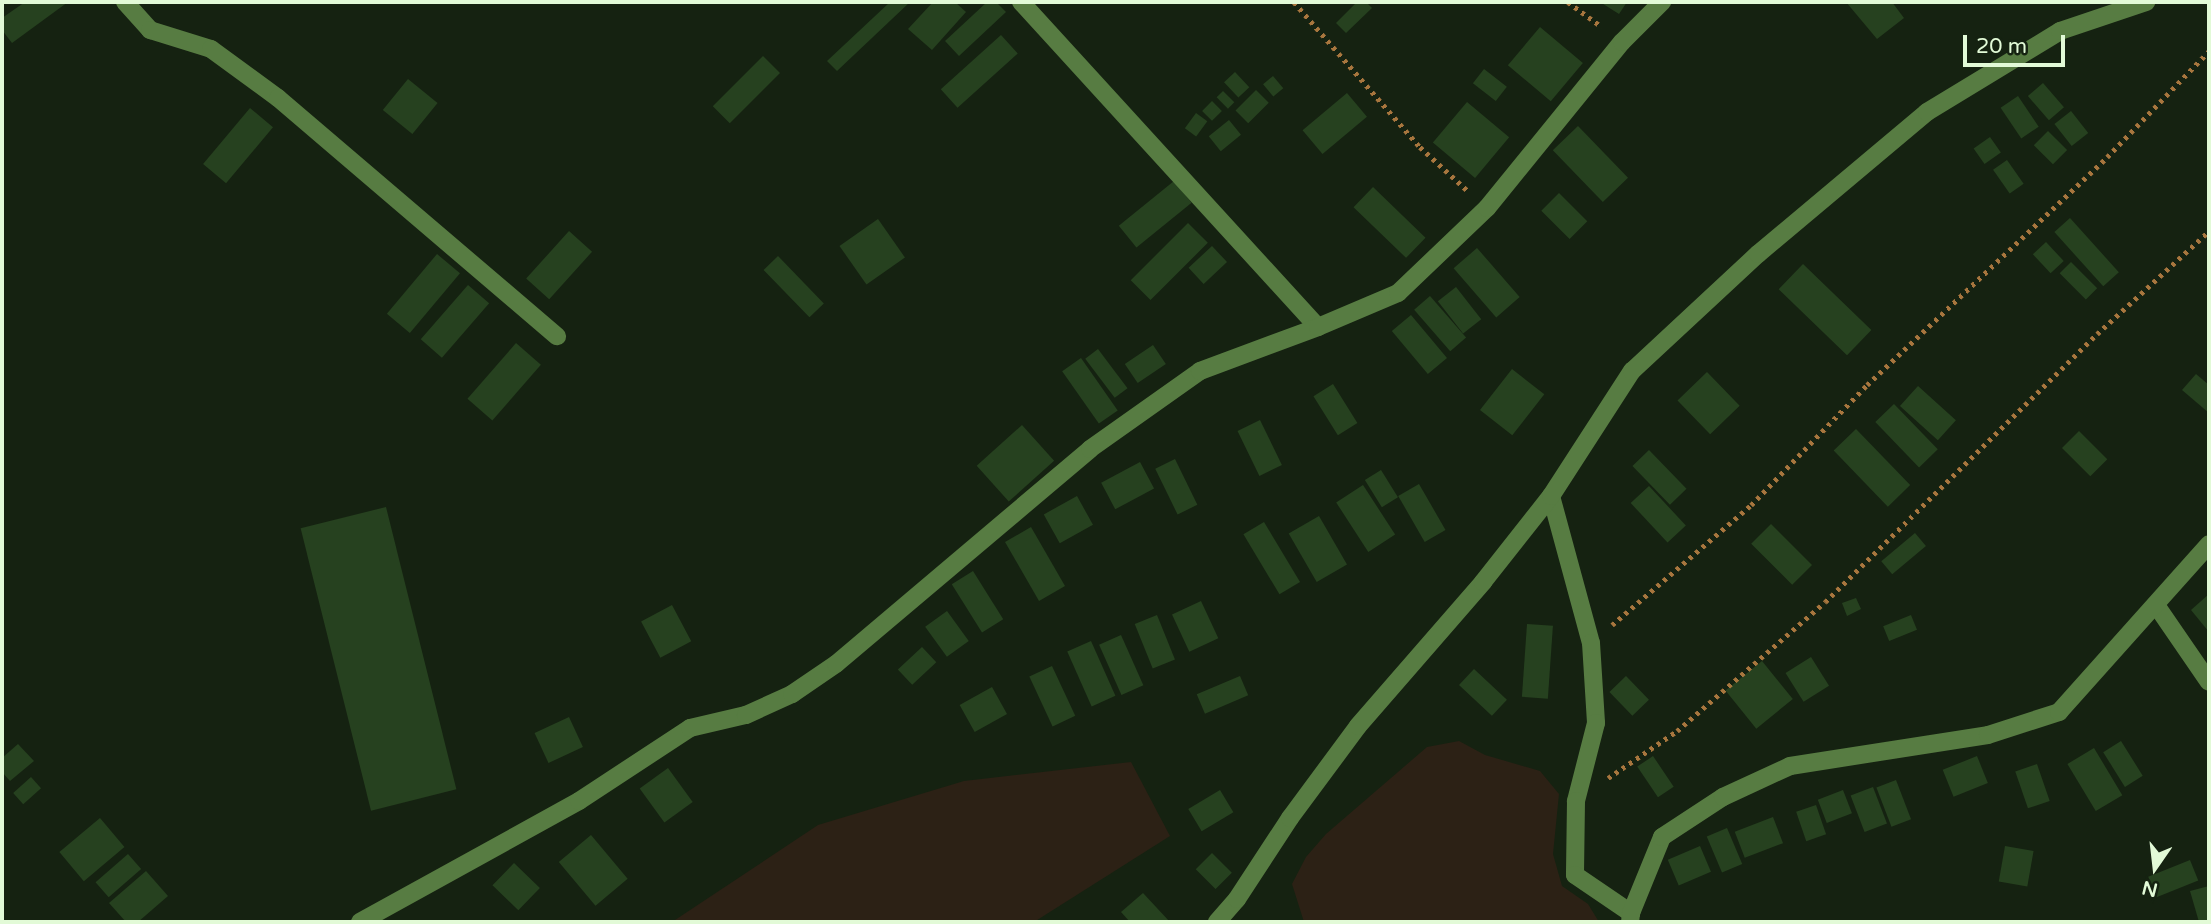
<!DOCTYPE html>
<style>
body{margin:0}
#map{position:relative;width:2211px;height:924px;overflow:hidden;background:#152211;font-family:"Varela Round",sans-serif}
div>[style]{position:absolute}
.green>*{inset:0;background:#2c2115}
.building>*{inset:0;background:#26411f;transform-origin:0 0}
.path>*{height:4.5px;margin-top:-2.25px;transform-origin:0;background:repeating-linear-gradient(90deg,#a8763e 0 3.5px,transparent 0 8.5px)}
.minor>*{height:18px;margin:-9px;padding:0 9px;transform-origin:9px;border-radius:9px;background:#577c42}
span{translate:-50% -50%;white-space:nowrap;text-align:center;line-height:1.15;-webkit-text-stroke:7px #152211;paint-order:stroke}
.frame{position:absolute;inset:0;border:4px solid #e2fad7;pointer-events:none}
.north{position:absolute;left:2120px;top:833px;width:70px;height:70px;-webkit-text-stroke:5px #152211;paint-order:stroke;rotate:194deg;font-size:19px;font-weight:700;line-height:28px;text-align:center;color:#e2fad7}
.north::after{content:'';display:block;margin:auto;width:24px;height:32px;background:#e2fad7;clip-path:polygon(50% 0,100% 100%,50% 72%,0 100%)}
.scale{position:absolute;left:1963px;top:35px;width:102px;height:32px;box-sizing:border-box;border:4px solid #e2fad7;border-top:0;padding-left:9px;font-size:21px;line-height:24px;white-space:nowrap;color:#e2fad7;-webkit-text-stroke:5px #152211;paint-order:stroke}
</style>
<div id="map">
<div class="green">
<div style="clip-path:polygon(1459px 741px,1485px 755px,1540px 771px,1559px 794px,1553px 854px,1562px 886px,1588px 904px,1599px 922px,1304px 922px,1292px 884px,1306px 857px,1326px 834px,1427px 747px)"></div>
<div style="clip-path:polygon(1131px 762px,1170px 836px,1034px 922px,672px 922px,818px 825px,964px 781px)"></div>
</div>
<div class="building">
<div style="clip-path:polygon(25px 2px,68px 2px,12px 43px,2px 30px,2px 18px)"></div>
<div style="clip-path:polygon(890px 2px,910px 2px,837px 71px,827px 61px)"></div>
<div style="clip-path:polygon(933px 2px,955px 2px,966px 12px,932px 50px,908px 29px)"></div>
<div style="clip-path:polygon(987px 2px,996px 2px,1006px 12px,959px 56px,945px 41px)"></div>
<div style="clip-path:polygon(1357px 2px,1366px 2px,1372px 8px,1346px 33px,1336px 23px)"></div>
<div style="clip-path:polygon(1600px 2px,1627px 2px,1619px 14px)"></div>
<div style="clip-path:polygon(1846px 2px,1892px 2px,1904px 18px,1877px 39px)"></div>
<div style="left:1540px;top:27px;width:56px;height:50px;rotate:40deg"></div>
<div style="left:1001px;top:35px;width:25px;height:81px;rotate:48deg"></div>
<div style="left:763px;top:56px;width:24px;height:71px;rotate:45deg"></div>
<div style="left:1484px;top:69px;width:29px;height:18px;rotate:38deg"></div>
<div style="left:1235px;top:72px;width:21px;height:15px;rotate:47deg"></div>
<div style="left:1273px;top:76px;width:16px;height:13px;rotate:50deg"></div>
<div style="left:408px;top:79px;width:38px;height:40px;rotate:39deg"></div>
<div style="left:2043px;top:83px;width:32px;height:20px;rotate:49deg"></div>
<div style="left:1256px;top:90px;width:18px;height:29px;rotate:45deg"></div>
<div style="left:1223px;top:91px;width:16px;height:9px;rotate:45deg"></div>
<div style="left:1347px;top:93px;width:31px;height:58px;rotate:50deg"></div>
<div style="left:2018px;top:96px;width:37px;height:21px;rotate:56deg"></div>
<div style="left:1212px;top:101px;width:14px;height:14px;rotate:45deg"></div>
<div style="left:1467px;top:102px;width:55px;height:53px;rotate:40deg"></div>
<div style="left:250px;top:108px;width:30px;height:73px;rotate:40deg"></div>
<div style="left:2071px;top:111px;width:28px;height:21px;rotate:52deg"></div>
<div style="left:1196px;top:113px;width:14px;height:19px;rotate:36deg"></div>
<div style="left:1229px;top:120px;width:19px;height:26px;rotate:51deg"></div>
<div style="left:1578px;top:126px;width:72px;height:35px;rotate:46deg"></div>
<div style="left:2048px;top:131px;width:27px;height:20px;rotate:45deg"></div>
<div style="left:1990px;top:137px;width:19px;height:20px;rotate:55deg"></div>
<div style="left:2007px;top:160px;width:29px;height:17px;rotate:55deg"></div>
<div style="left:1174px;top:181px;width:28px;height:71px;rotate:51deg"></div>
<div style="left:1373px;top:187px;width:73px;height:28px;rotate:44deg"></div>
<div style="left:1559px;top:193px;width:40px;height:25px;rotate:45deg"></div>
<div style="left:2070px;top:218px;width:73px;height:21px;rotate:48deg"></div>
<div style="left:878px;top:219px;width:47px;height:47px;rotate:55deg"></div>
<div style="left:1188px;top:223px;width:28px;height:81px;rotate:45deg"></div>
<div style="left:569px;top:231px;width:31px;height:64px;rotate:42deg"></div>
<div style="left:2046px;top:242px;width:26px;height:18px;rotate:47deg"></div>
<div style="left:1212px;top:246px;width:22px;height:32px;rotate:47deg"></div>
<div style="left:1477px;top:248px;width:65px;height:31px;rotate:49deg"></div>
<div style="left:437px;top:254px;width:30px;height:78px;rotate:40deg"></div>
<div style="left:778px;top:256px;width:66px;height:20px;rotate:46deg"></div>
<div style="left:2071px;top:262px;width:37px;height:16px;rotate:45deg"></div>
<div style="left:1803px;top:264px;width:95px;height:35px;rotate:44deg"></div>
<div style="left:468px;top:285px;width:28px;height:72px;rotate:41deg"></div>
<div style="left:1456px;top:287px;width:41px;height:23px;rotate:52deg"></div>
<div style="left:1430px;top:296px;width:55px;height:21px;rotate:49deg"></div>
<div style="left:1411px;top:315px;width:56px;height:25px;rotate:50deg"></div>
<div style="left:516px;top:343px;width:33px;height:74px;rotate:41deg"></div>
<div style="left:1153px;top:345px;width:23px;height:34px;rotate:56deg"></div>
<div style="left:1098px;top:349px;width:49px;height:16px;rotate:53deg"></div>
<div style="left:1081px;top:358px;width:64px;height:23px;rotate:55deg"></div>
<div style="left:1512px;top:369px;width:41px;height:52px;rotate:38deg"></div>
<div style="left:1707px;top:372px;width:47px;height:41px;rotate:46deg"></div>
<div style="clip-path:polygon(2196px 374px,2209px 385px,2209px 413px,2182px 390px)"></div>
<div style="left:1333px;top:384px;width:46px;height:23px;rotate:58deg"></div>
<div style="left:1918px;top:386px;width:51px;height:27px;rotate:42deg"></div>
<div style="left:1894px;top:404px;width:63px;height:26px;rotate:46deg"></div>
<div style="left:1260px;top:420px;width:50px;height:25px;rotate:64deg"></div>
<div style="left:1022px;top:425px;width:48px;height:61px;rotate:48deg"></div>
<div style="left:1856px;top:429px;width:78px;height:31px;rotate:46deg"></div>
<div style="left:2079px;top:431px;width:40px;height:24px;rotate:45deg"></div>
<div style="left:1649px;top:450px;width:54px;height:23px;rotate:46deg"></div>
<div style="left:1175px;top:459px;width:51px;height:22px;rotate:64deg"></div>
<div style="left:1140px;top:462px;width:30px;height:44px;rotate:62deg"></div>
<div style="left:1381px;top:470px;width:32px;height:19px;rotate:58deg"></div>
<div style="left:1419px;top:484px;width:53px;height:24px;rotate:60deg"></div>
<div style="left:1363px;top:485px;width:59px;height:32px;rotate:57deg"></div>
<div style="left:1649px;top:486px;width:54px;height:25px;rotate:47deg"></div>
<div style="left:1077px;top:496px;width:33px;height:38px;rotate:61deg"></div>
<div style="left:386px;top:507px;width:291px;height:88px;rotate:76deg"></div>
<div style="left:1319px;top:516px;width:56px;height:35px;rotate:60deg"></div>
<div style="left:1264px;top:522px;width:70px;height:24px;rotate:59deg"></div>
<div style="left:1771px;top:524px;width:58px;height:28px;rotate:45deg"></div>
<div style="left:1031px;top:527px;width:68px;height:30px;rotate:60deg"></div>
<div style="left:1915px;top:533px;width:17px;height:44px;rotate:50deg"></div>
<div style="left:973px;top:571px;width:57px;height:25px;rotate:58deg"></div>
<div style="clip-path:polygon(2209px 594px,2209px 632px,2191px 610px)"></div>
<div style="clip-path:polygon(1856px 598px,1861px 609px,1847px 616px,1842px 603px)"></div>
<div style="left:1201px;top:601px;width:41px;height:32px;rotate:65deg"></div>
<div style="left:672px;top:605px;width:41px;height:35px;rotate:62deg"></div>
<div style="left:947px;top:611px;width:37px;height:27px;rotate:54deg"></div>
<div style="left:1157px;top:615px;width:48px;height:24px;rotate:68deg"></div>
<div style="left:1911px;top:615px;width:16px;height:30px;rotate:68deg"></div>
<div style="left:1527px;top:624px;width:26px;height:73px;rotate:4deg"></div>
<div style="left:1121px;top:635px;width:55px;height:24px;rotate:66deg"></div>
<div style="left:1091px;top:641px;width:60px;height:26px;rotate:66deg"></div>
<div style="left:922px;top:647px;width:21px;height:33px;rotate:47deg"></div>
<div style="left:1811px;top:657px;width:34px;height:30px;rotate:58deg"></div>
<div style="left:1762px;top:661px;width:49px;height:47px;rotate:51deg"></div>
<div style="left:1052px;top:666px;width:55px;height:25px;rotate:65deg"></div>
<div style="left:1474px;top:669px;width:45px;height:22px;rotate:43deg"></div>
<div style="left:1240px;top:676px;width:21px;height:47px;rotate:67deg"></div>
<div style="left:1626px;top:676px;width:33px;height:23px;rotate:46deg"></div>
<div style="left:992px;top:687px;width:31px;height:37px;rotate:61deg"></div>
<div style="left:569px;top:717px;width:33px;height:38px;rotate:65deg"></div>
<div style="left:2121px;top:741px;width:41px;height:21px;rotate:58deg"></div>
<div style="clip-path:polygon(18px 744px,34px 761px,10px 781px,2px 772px,2px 758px)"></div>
<div style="left:2094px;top:748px;width:55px;height:31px;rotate:59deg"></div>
<div style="left:1653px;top:756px;width:37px;height:19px;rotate:56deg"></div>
<div style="left:1977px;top:756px;width:29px;height:37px;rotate:68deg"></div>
<div style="left:2037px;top:764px;width:39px;height:23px;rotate:71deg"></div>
<div style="left:668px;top:768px;width:42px;height:35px;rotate:54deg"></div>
<div style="left:31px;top:777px;width:15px;height:24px;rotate:48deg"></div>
<div style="left:1896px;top:780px;width:42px;height:21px;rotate:69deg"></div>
<div style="left:1873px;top:787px;width:39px;height:24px;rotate:69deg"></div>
<div style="left:1220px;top:790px;width:26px;height:37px;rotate:59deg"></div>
<div style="left:1843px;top:790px;width:25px;height:27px;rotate:69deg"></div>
<div style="left:1816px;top:805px;width:31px;height:21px;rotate:71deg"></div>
<div style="left:1773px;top:817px;width:28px;height:41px;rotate:69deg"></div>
<div style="left:100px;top:818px;width:38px;height:53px;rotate:50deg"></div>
<div style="left:1727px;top:828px;width:39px;height:22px;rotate:67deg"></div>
<div style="left:591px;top:835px;width:57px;height:42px;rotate:50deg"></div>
<div style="left:1700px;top:846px;width:28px;height:35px;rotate:67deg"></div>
<div style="left:2005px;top:846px;width:29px;height:36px;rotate:10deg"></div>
<div style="left:1212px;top:853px;width:28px;height:23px;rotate:45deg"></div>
<div style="left:128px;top:854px;width:20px;height:43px;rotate:49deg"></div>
<div style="left:2190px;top:860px;width:22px;height:45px;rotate:68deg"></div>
<div style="left:514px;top:863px;width:36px;height:31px;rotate:44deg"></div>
<div style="clip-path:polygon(146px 871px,168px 896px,138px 922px,126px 922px,109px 903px)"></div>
<div style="clip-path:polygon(2209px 886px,2209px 922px,2199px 922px,2190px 891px)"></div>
<div style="clip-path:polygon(1143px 893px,1170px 922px,1130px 922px,1121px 912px)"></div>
</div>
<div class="path">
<div style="left:1294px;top:2px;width:192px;rotate:49deg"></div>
<div style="left:1420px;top:147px;width:65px;rotate:42.5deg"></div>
<div style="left:1568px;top:2px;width:42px;rotate:36.3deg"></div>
<div style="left:1612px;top:625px;width:184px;rotate:-40.8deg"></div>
<div style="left:1751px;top:505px;width:167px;rotate:-46deg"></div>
<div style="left:1867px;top:385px;width:331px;rotate:-43.5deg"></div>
<div style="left:2107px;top:157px;width:147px;rotate:-46.1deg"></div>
<div style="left:1608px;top:778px;width:83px;rotate:-34.3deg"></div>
<div style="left:1677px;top:731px;width:196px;rotate:-41.1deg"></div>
<div style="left:1825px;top:602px;width:382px;rotate:-44.6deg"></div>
<div style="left:2097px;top:334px;width:152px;rotate:-42.6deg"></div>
</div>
<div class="minor">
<div style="left:125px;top:2px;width:38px;rotate:48deg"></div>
<div style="left:150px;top:30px;width:64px;rotate:17.3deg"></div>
<div style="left:211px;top:49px;width:83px;rotate:36.2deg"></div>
<div style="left:278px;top:98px;width:367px;rotate:40.5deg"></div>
<div style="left:1021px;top:2px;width:440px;rotate:47.6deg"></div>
<div style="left:1551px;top:496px;width:152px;rotate:74.8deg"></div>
<div style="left:1591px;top:643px;width:80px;rotate:86.4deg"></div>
<div style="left:1596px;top:723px;width:81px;rotate:104.4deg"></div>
<div style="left:1576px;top:801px;width:74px;rotate:90.8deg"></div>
<div style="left:1575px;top:875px;width:68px;rotate:34.2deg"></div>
<div style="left:1631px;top:913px;width:9px;rotate:96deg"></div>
<div style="left:2156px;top:605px;width:93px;rotate:55.5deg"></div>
<div style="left:1631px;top:913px;width:82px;rotate:-67.8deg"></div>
<div style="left:1662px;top:837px;width:73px;rotate:-33.3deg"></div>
<div style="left:1723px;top:797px;width:74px;rotate:-24.8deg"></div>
<div style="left:1790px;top:766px;width:200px;rotate:-8.9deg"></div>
<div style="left:1988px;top:735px;width:75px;rotate:-17.9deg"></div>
<div style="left:2059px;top:712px;width:225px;rotate:-48.2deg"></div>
<div style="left:360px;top:922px;width:250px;rotate:-28.9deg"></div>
<div style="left:579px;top:801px;width:133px;rotate:-33.3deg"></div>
<div style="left:690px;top:728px;width:57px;rotate:-13.1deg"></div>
<div style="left:746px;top:715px;width:51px;rotate:-24.5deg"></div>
<div style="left:792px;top:694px;width:53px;rotate:-34.3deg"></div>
<div style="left:836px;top:664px;width:333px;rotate:-40.2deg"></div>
<div style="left:1090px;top:449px;width:135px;rotate:-35.3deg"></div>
<div style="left:1200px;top:371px;width:126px;rotate:-20.4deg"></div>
<div style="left:1318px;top:327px;width:87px;rotate:-23deg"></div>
<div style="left:1398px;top:293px;width:123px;rotate:-43.7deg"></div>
<div style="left:1487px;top:208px;width:214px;rotate:-50.9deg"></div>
<div style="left:1622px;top:42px;width:57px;rotate:-45deg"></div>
<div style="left:1217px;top:922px;width:30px;rotate:-49deg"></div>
<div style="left:1237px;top:899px;width:97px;rotate:-56.8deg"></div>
<div style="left:1290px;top:818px;width:114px;rotate:-53.5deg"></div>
<div style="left:1358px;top:726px;width:191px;rotate:-49deg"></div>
<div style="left:1483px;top:582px;width:110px;rotate:-51.7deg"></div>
<div style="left:1551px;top:496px;width:149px;rotate:-57.1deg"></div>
<div style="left:1632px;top:371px;width:172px;rotate:-42.9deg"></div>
<div style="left:1758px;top:254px;width:221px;rotate:-40deg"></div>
<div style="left:1927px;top:112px;width:156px;rotate:-31.3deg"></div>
<div style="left:2060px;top:31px;width:91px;rotate:-18.6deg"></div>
</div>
<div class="frame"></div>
<div class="north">N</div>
<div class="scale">20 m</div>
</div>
